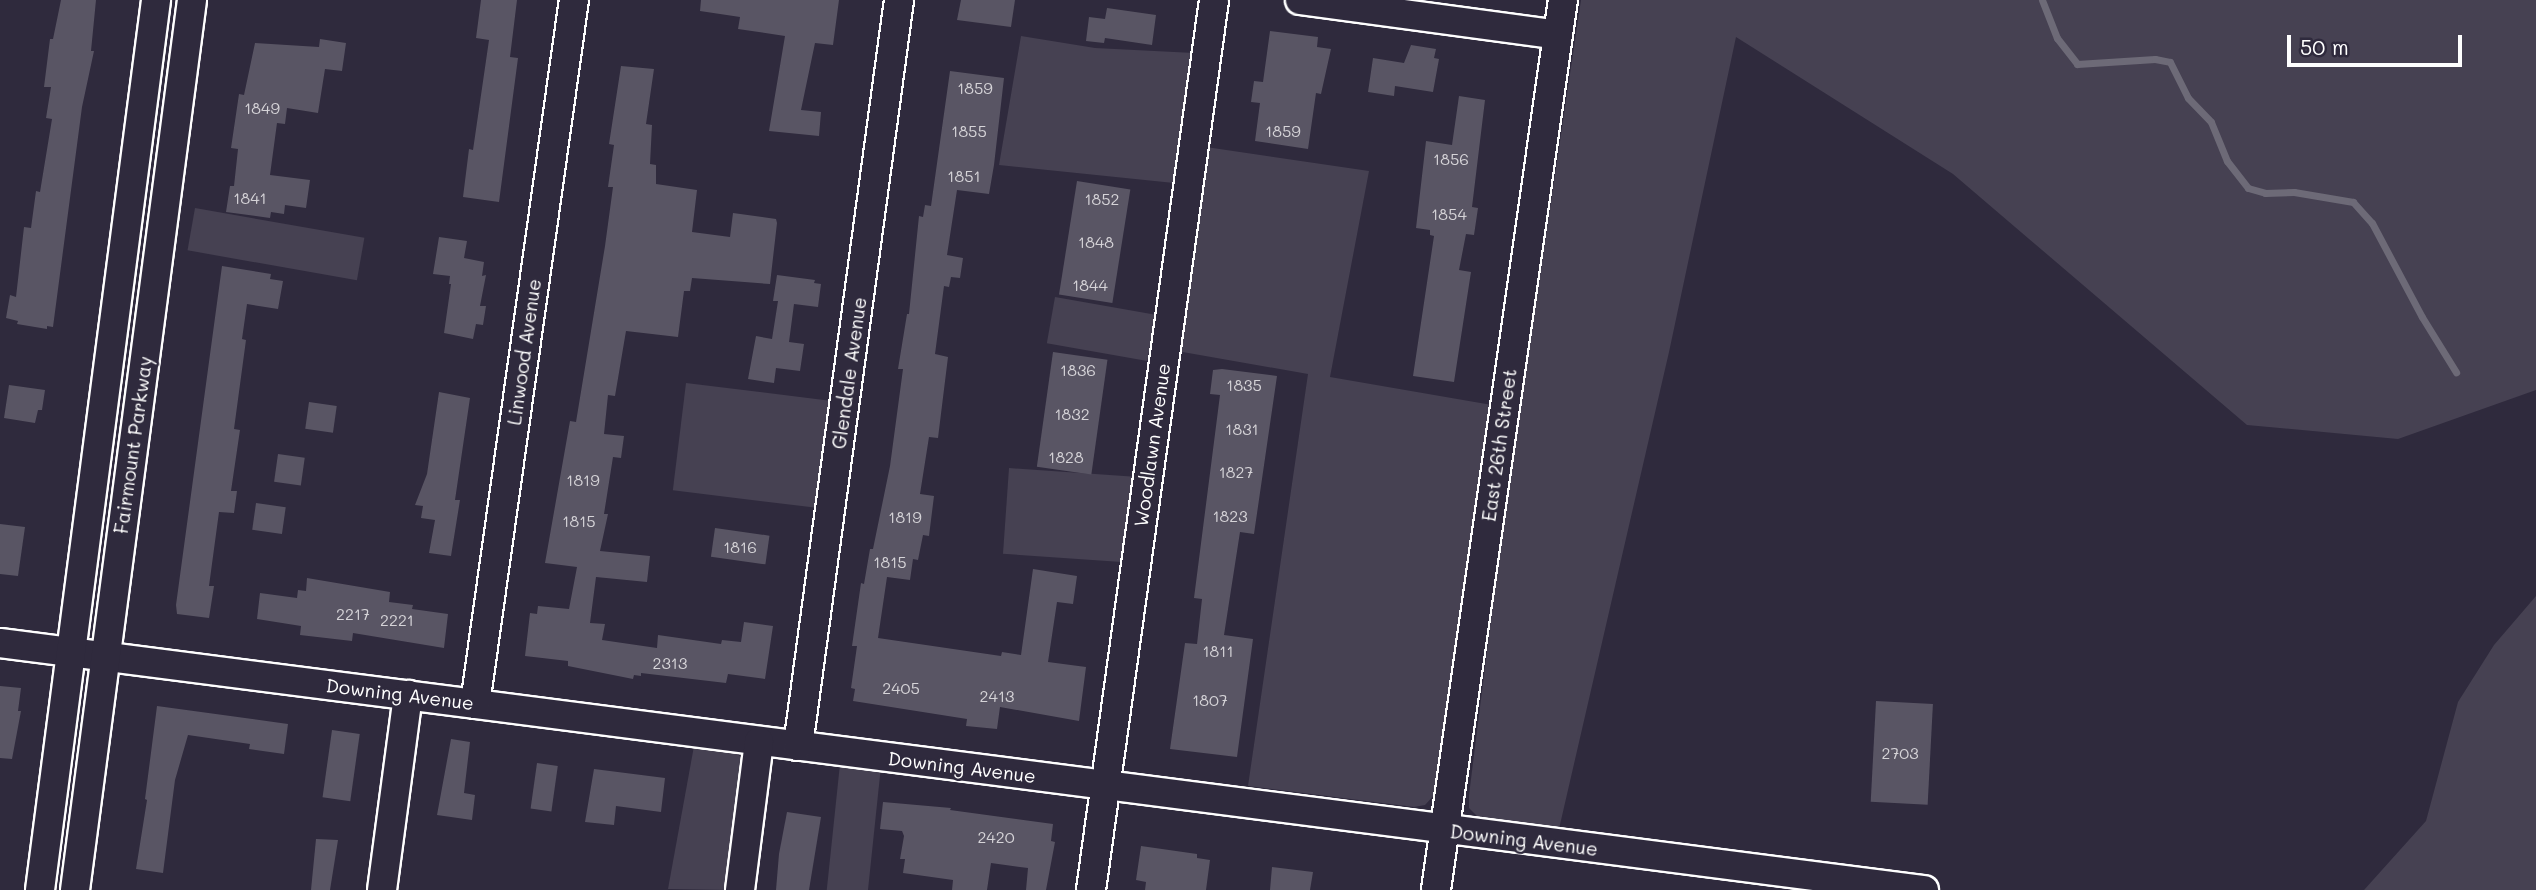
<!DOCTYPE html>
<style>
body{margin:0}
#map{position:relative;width:2536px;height:890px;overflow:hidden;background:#2f2a3d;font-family:Mali,sans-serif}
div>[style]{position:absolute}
.green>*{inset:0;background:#464152;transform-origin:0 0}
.stream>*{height:7px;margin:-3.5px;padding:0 3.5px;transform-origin:3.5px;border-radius:3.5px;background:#6d6a77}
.building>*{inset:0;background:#595564;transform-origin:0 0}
.roads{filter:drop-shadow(2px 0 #fff) drop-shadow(-2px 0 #fff) drop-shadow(0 2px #fff) drop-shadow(0 -2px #fff)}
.minor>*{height:28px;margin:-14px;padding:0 14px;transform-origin:14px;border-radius:14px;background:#2f2a3d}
span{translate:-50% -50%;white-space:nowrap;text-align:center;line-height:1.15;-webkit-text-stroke:5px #2f2a3d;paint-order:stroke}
.number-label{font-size:16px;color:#d6d4d8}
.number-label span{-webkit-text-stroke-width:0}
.street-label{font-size:19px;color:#fff}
.scale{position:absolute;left:2287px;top:35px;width:175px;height:32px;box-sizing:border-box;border:4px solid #fff;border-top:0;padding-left:9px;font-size:21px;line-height:24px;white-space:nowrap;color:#fff;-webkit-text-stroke:5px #2f2a3d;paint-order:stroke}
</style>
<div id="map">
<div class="green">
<div style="clip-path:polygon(1581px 0,2536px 0,2536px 390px,2398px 439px,2247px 425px,1953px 174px,1736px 37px,1669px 352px,1559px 829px,1480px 819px,1469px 808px,1469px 795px,1502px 531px)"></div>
<div style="clip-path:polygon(1021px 36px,1095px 48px,1194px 53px,1174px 183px,999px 165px)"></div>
<div style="clip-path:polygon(1206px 147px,1369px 171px,1330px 377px,1492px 405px,1437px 792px,1425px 805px,1414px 807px,1248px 786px,1308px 374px,1177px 351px)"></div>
<div style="left:195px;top:208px;width:172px;height:43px;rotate:10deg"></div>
<div style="left:1055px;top:297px;width:102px;height:47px;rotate:10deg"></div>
<div style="left:686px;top:383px;width:151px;height:108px;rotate:7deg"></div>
<div style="left:1009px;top:468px;width:126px;height:86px;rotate:4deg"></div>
<div style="clip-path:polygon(2536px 596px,2536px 890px,2364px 890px,2426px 821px,2458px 702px,2494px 645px)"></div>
<div style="clip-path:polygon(694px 746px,733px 750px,745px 761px,729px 890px,668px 889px)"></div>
<div style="left:840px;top:764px;width:41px;height:127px;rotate:6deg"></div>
</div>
<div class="stream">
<div style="left:2042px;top:0;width:41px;rotate:68.5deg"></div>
<div style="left:2057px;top:38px;width:33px;rotate:52deg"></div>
<div style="left:2077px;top:64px;width:78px;rotate:-3.7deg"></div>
<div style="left:2155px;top:59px;width:15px;rotate:11deg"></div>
<div style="left:2170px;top:62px;width:40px;rotate:63.4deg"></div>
<div style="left:2188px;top:98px;width:33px;rotate:46deg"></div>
<div style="left:2211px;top:122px;width:42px;rotate:67.7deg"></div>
<div style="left:2227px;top:161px;width:34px;rotate:52deg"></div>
<div style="left:2248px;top:188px;width:18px;rotate:16deg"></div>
<div style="left:2265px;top:193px;width:29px;rotate:-2deg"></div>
<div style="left:2294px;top:192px;width:60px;rotate:9.6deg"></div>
<div style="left:2353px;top:202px;width:28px;rotate:48deg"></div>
<div style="left:2372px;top:223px;width:106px;rotate:62deg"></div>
<div style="left:2422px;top:317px;width:65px;rotate:58.3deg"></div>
</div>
<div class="building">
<div style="clip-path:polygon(61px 0,96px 0,91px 51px,94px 51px,82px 107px,53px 327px,47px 326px,47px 329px,17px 324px,18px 321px,6px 318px,10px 295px,16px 297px,24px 227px,31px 228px,36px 191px,40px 192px,52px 119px,46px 118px,51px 87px,44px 87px,50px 39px,53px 39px)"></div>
<div style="clip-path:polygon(481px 0,517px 0,510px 57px,518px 58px,499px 202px,463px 197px,469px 149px,473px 150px,489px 40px,476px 38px)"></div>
<div style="clip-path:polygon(701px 0,839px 0,833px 45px,815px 43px,801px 110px,821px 112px,819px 136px,769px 131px,785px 36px,738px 29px,740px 17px,700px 11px)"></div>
<div style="clip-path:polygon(961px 0,1015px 0,1011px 27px,957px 20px)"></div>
<div style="clip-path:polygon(1107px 8px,1156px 15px,1152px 45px,1105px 38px,1104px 43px,1086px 41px,1089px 17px,1105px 19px)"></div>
<div style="clip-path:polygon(1270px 31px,1318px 37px,1317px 47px,1331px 49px,1321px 94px,1316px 93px,1308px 149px,1255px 141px,1260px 103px,1251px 102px,1254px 81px,1263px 82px)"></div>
<div style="clip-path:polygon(320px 39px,346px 43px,342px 71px,325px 69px,318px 113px,287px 108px,285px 124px,277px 123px,270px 175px,310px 180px,306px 208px,285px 205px,284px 214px,271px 212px,270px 218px,226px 212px,230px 186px,234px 186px,238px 149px,231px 148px,239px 94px,244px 95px,255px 43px,319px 47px)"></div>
<div style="clip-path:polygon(1411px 45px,1436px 49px,1434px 58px,1439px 59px,1433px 92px,1395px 86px,1394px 96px,1368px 92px,1373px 58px,1404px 63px)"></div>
<div style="clip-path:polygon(621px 66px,654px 69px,646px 124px,652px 125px,650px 164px,656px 165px,656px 184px,697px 190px,692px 232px,730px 237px,733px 213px,776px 219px,777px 223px,770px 284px,692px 278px,690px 291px,684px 291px,678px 337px,626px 331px,615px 396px,608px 395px,604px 434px,624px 436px,621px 458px,613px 457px,604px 514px,608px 514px,600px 551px,650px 556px,647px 582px,596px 577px,590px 623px,605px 624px,602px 640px,657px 648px,658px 635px,721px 644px,722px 640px,741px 642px,744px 622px,773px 626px,765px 679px,728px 674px,726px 683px,641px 673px,641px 676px,634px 675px,633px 679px,568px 666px,568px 661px,525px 656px,530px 613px,537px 614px,538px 606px,569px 609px,577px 567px,545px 563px,570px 421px,576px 422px,605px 246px,613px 187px,608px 187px,614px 145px,609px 144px)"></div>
<div style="clip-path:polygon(950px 71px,1004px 78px,994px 165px,989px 194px,957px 190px,947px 255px,963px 258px,960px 278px,951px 277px,949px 287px,944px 286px,935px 354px,948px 357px,938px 438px,929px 437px,920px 494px,934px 496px,929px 536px,923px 535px,918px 560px,913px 559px,910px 580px,887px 577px,878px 638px,1001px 656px,1002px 652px,1021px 655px,1033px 569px,1077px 576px,1073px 604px,1057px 602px,1048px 662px,1086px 667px,1079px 721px,1000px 707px,997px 729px,966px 726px,967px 719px,853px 701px,855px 689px,851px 688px,857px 646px,852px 646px,861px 583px,864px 584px,870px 549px,873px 549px,890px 466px,903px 369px,898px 369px,907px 314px,909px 314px,919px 216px,923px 217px,925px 205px,931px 206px)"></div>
<div style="clip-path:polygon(1459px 96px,1485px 100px,1472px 207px,1478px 208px,1474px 235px,1466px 234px,1459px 270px,1471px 272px,1454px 382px,1413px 376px,1434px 236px,1430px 235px,1430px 230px,1416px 228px,1426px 141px,1452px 145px)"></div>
<div style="left:1077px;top:181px;width:54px;height:115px;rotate:9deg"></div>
<div style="clip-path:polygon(439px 237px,467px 241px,464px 258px,484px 262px,482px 276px,486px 275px,480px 306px,486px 306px,483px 325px,476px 324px,473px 339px,444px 333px,451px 284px,449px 284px,450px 276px,433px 274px)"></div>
<div style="clip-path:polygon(222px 266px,271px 274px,270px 279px,283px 281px,278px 309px,247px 304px,242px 339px,246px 340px,234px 429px,240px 430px,231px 491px,237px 491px,234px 513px,219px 512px,209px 586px,214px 586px,209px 618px,177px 614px,176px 605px)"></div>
<div style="clip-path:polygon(777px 275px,815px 280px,814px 283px,821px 284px,818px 307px,794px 304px,789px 342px,804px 344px,800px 371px,776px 368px,774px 383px,748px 379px,756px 336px,772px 339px,778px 301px,773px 301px)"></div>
<div style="left:1053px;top:352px;width:55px;height:116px;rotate:8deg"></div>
<div style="clip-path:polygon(1222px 369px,1277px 376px,1254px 534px,1240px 532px,1224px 635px,1253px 639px,1237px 757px,1170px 749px,1185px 643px,1197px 644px,1202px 599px,1194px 598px,1220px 395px,1210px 394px,1213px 370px)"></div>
<div style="clip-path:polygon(9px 385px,45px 390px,42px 410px,38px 410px,35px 423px,4px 418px)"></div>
<div style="clip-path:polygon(439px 392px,470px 398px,455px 500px,460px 500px,451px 556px,429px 553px,435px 520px,421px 518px,423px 506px,415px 505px,427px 474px)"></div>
<div style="left:309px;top:402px;width:28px;height:27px;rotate:8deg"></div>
<div style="left:278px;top:454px;width:27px;height:28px;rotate:8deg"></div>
<div style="left:256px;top:503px;width:30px;height:27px;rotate:8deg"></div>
<div style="clip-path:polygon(0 524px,25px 527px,18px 576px,0 574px)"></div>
<div style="left:715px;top:528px;width:55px;height:29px;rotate:8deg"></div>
<div style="clip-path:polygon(307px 578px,390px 592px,389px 602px,413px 605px,412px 609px,448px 614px,444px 648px,353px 633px,352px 641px,300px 635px,301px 626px,257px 619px,260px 593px,297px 598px,298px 590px,306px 591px)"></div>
<div style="clip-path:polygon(0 686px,21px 688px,18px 711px,21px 711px,12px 759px,0 758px)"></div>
<div style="left:1876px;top:701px;width:57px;height:101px;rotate:3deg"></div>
<div style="clip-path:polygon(157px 706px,288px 724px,284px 754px,249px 749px,250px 744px,188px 735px,175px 780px,163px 873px,136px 869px,147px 800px,145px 799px)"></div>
<div style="left:332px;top:730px;width:28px;height:68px;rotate:8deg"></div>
<div style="clip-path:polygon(451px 739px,470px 742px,464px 793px,475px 795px,472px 820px,437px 815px)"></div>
<div style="left:537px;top:763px;width:21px;height:46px;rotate:8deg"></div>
<div style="clip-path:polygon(594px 769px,665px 778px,661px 812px,616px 806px,614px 825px,585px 822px)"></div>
<div style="clip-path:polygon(883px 802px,951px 808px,950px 810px,1053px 824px,1051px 841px,1055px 842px,1046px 890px,1026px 890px,1028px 868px,991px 863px,987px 890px,952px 890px,953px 880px,903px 873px,905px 859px,900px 859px,904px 836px,902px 831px,880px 829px)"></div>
<div style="clip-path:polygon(787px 812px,821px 817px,809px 890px,776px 890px,779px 854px)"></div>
<div style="clip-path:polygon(316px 839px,338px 840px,330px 890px,311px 890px)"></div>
<div style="clip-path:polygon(1141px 846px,1197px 854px,1197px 858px,1210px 860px,1206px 890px,1145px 890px,1146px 882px,1136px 880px)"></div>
<div style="clip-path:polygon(1272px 867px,1313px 872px,1310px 890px,1270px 890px)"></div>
</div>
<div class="roads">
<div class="minor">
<div style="left:1300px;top:0;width:260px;rotate:7.7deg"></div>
<div style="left:0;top:643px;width:1940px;rotate:7.32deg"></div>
<div style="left:475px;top:704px;width:711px;rotate:-82deg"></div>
<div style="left:798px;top:746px;width:753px;rotate:-82.29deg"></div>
<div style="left:40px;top:890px;width:898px;rotate:-82.57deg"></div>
<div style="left:75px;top:890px;width:898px;rotate:-82.51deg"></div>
<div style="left:382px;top:890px;width:197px;rotate:-82.4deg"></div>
<div style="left:740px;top:890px;width:150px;rotate:-82.7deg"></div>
<div style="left:1091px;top:890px;width:898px;rotate:-82.13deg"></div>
<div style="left:1436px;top:890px;width:899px;rotate:-81.88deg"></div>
</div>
</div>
<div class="number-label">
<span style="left:975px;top:88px">1859</span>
<span style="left:262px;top:108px">1849</span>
<span style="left:969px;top:131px">1855</span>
<span style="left:1283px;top:131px">1859</span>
<span style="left:1451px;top:159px">1856</span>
<span style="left:964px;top:176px">1851</span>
<span style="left:250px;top:198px">1841</span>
<span style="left:1102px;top:199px">1852</span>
<span style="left:1449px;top:214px">1854</span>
<span style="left:1096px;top:242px">1848</span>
<span style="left:1090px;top:285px">1844</span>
<span style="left:1078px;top:370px">1836</span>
<span style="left:1244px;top:385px">1835</span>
<span style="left:1072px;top:414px">1832</span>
<span style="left:1242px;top:429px">1831</span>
<span style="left:1066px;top:457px">1828</span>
<span style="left:1236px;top:472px">1827</span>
<span style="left:583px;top:480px">1819</span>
<span style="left:1230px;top:516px">1823</span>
<span style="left:905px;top:517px">1819</span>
<span style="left:579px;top:521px">1815</span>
<span style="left:740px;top:547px">1816</span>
<span style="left:890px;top:562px">1815</span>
<span style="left:353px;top:614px">2217</span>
<span style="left:397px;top:620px">2221</span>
<span style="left:1218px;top:651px">1811</span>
<span style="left:670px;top:663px">2313</span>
<span style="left:901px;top:688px">2405</span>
<span style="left:997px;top:696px">2413</span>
<span style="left:1210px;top:700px">1807</span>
<span style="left:1900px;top:753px">2703</span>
<span style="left:996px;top:837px">2420</span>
</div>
<div class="street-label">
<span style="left:524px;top:352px;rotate:-82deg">Linwood Avenue</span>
<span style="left:849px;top:373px;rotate:-82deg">Glendale Avenue</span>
<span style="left:133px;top:445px;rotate:-82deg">Fairmount Parkway</span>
<span style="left:1152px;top:445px;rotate:-82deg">Woodlawn Avenue</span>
<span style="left:1499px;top:445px;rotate:-82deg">East 26th Street</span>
<span style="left:400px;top:694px;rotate:7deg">Downing Avenue</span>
<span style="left:962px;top:767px;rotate:7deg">Downing Avenue</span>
<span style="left:1524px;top:840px;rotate:7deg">Downing Avenue</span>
</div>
<div class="scale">50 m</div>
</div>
